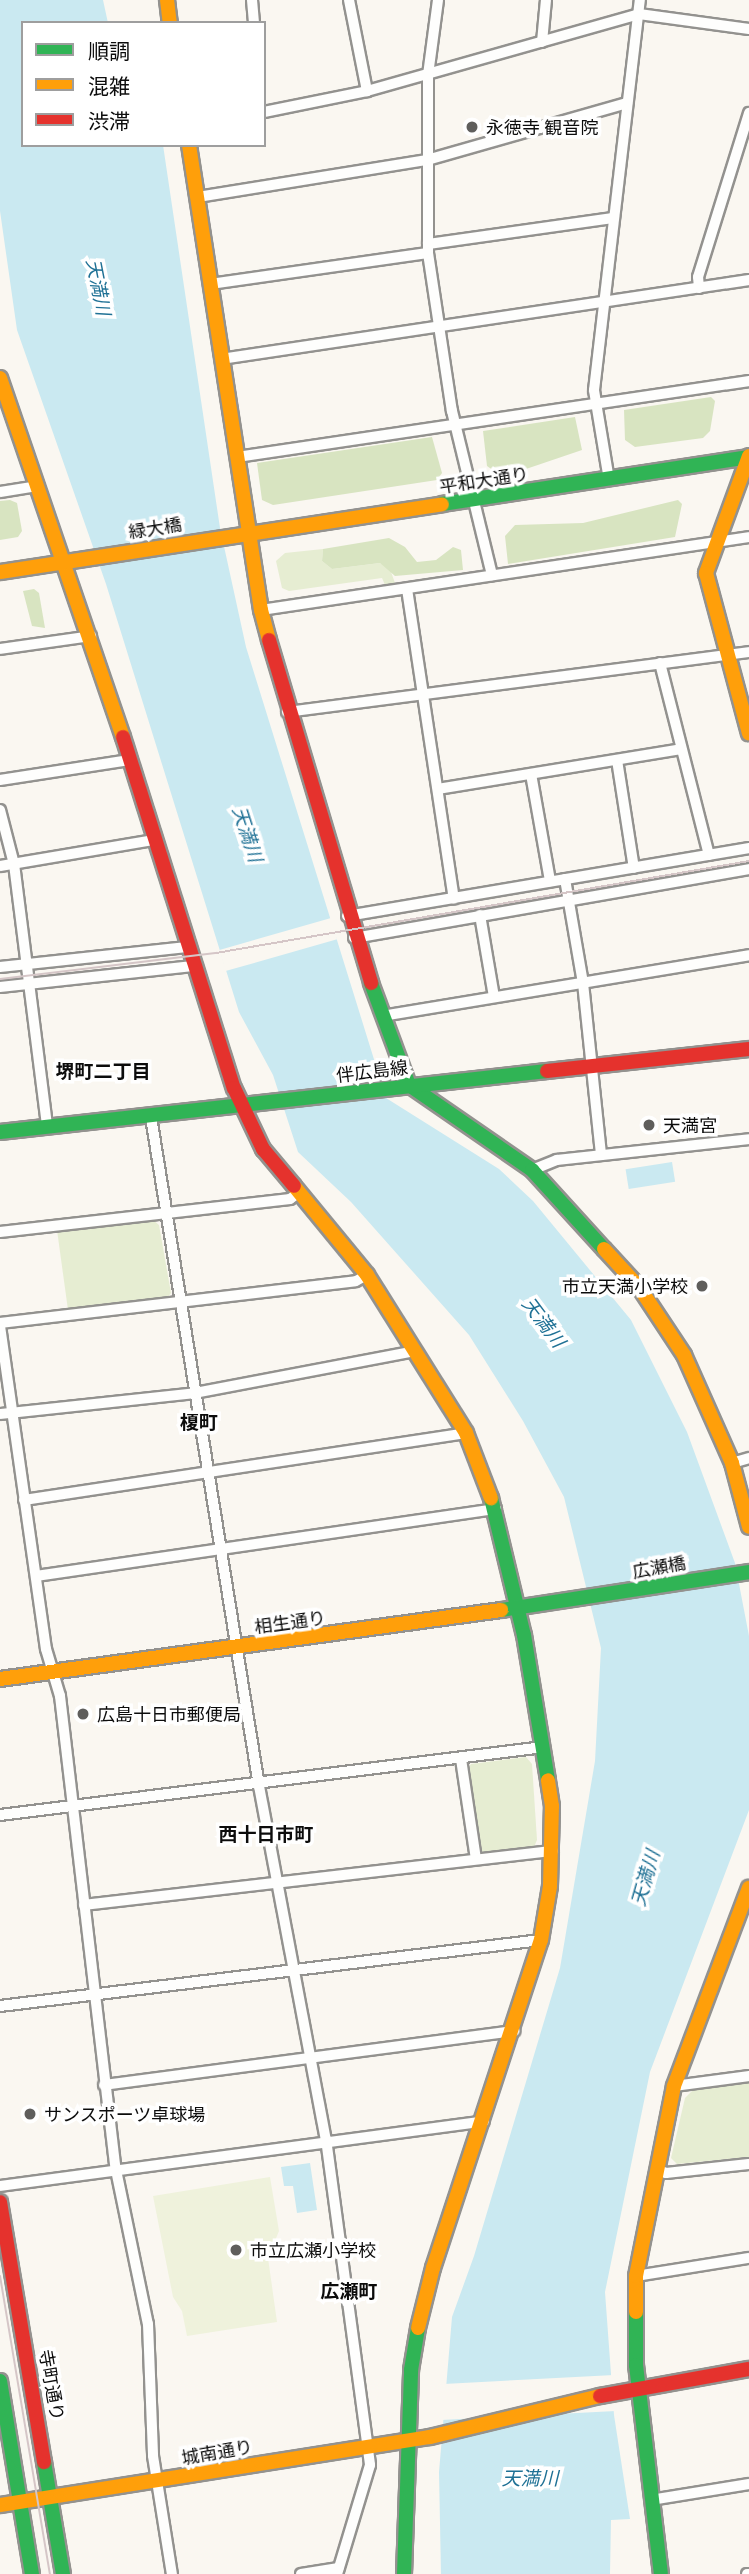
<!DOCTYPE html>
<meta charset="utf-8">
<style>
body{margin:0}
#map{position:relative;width:749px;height:2574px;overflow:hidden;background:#faf7f1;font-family:"PT Serif","Noto Sans JP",serif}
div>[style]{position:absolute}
.green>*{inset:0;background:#e6edd2}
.forest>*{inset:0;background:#d8e4c1}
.pitch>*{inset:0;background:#eff2dc}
.water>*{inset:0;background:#cae9f1;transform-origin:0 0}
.pier>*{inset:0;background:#faf7f1;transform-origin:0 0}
.roads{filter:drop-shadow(2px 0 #93928f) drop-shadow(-2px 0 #93928f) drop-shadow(0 2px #93928f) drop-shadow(0 -2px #93928f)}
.street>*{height:10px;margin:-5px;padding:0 5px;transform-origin:5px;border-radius:5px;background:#fefefd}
.fast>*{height:14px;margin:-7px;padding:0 7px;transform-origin:7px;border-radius:7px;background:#30b455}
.slow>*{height:14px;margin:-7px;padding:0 7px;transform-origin:7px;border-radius:7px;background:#ff9f0a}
.jam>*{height:14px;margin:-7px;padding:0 7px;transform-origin:7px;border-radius:7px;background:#e5322d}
.tram>*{height:2px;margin:-1px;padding:0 1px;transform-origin:1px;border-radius:1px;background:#d5c6c7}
.dots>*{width:19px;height:19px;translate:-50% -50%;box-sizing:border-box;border:4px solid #fff;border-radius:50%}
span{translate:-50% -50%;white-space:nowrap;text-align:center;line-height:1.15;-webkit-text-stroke:7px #fff;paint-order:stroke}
.poi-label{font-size:18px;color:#0c0c0c}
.left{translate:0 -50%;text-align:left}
.right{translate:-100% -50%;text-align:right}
.street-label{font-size:18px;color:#0c0c0c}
.water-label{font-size:19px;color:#1f7195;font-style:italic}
.neighbourhood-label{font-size:19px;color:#0c0c0c;font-weight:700}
.legend{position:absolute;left:21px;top:21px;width:245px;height:126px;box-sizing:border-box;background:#fff;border:2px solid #9e9e9e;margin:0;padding:9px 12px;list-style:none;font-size:21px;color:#0c0c0c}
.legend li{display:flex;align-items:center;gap:14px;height:35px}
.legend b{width:35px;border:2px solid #9e9e9e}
</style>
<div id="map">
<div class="green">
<div style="clip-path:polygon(323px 549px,322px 561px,332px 569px,380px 563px,390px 569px,395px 583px,385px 585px,382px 578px,289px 591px,282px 588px,276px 561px,285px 553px)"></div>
<div style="clip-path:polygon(153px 1220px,159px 1225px,171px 1293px,167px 1298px,68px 1310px,57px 1230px)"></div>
<div style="clip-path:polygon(526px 1757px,532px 1764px,537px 1840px,534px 1847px,482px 1854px,478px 1851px,467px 1770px,471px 1764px)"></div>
<div style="clip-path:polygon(749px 2082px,749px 2157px,677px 2164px,671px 2158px,685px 2098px,693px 2090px)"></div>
</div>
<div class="forest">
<div style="clip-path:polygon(711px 397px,715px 401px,710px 431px,703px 438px,635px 447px,625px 440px,624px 410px)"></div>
<div style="clip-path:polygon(575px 417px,582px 450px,526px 469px,494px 471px,487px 466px,483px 431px)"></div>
<div style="clip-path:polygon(432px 437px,442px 473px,437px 480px,273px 505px,262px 500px,257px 463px)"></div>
<div style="clip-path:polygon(10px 500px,17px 503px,22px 531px,18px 537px,0 540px,0 501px)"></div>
<div style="clip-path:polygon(678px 500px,682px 504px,675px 537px,508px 564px,505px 536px,515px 525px,583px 523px)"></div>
<div style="clip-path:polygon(389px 538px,405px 547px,417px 562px,436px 560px,453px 547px,461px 550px,463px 570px,395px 576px,380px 563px,332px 569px,322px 561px,323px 549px)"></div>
<div style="clip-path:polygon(34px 589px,39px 593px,45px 628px,32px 626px,23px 591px)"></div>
</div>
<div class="pitch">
<div style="clip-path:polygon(270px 2177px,279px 2231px,268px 2258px,277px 2322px,187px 2336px,182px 2311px,173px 2297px,153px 2196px)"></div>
</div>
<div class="water">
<div style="clip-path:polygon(0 0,103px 0,108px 23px,23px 23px,23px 145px,163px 145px,220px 528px,246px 647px,386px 1098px,499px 1169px,533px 1201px,631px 1320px,687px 1432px,735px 1563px,749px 1636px,749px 1810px,650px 2072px,605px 2292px,614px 2415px,630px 2519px,611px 2520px,610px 2574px,441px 2574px,439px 2472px,452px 2317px,474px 2256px,560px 1968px,595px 1761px,601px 1648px,564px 1497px,523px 1421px,469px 1335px,351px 1202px,298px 1152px,273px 1075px,239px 1012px,106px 584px,17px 330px,0 211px)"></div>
<div style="left:672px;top:1162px;width:20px;height:47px;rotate:81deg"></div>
<div style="clip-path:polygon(310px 2163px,317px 2210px,297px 2213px,293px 2186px,284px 2186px,281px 2167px)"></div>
</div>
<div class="pier">
<div style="left:331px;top:918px;width:22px;height:116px;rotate:74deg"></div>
<div style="left:614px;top:2375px;width:36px;height:180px;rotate:87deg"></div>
</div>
<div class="roads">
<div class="street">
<div style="left:252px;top:0;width:23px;rotate:85deg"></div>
<div style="left:349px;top:0;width:93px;rotate:78.8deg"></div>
<div style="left:438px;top:0;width:76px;rotate:97.6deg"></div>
<div style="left:428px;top:75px;width:178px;rotate:90deg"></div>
<div style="left:428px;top:253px;width:160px;rotate:81.4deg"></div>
<div style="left:452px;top:411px;width:169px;rotate:76.3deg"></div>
<div style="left:542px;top:42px;width:42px;rotate:-84.6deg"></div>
<div style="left:264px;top:112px;width:105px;rotate:-11.5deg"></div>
<div style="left:367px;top:91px;width:283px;rotate:-15.8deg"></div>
<div style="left:639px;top:14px;width:111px;rotate:7.8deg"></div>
<div style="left:198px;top:197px;width:232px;rotate:-9.2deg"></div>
<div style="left:427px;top:160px;width:208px;rotate:-15.9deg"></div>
<div style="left:428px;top:244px;width:187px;rotate:-8deg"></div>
<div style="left:210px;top:284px;width:220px;rotate:-8.1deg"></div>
<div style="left:699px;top:288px;width:11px;rotate:-95deg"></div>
<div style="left:698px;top:277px;width:172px;rotate:-72.7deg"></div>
<div style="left:221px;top:359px;width:534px;rotate:-8.51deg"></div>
<div style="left:237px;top:457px;width:518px;rotate:-8.44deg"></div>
<div style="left:609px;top:480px;width:91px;rotate:-99.5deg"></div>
<div style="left:594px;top:390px;width:393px;rotate:-83.3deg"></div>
<div style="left:0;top:492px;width:37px;rotate:-9deg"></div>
<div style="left:407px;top:589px;width:313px;rotate:81.4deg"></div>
<div style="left:261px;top:610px;width:493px;rotate:-8.5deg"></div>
<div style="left:0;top:649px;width:92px;rotate:-8.1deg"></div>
<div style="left:660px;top:663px;width:198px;rotate:75.7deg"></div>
<div style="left:287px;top:712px;width:466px;rotate:-7.4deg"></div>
<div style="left:617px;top:760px;width:109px;rotate:81.1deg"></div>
<div style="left:531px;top:774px;width:109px;rotate:79.9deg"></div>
<div style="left:0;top:780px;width:131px;rotate:-8.8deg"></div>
<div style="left:438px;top:789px;width:246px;rotate:-9.3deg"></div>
<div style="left:0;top:810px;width:56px;rotate:75.5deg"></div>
<div style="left:14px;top:864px;width:265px;rotate:82.8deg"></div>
<div style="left:0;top:866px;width:156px;rotate:-9.6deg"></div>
<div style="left:565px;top:879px;width:106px;rotate:80.2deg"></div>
<div style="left:583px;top:983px;width:173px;rotate:84deg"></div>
<div style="left:480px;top:915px;width:83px;rotate:80.3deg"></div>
<div style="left:347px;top:916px;width:408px;rotate:-9.6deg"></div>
<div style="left:354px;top:938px;width:401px;rotate:-9.9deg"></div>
<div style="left:0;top:967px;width:188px;rotate:-6.1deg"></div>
<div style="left:0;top:987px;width:194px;rotate:-6.2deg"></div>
<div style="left:382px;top:1016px;width:372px;rotate:-9.4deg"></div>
<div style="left:151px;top:1117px;width:678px;rotate:80.83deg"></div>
<div style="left:259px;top:1786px;width:359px;rotate:79.3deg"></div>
<div style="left:326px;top:2139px;width:329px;rotate:82.3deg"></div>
<div style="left:370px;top:2465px;width:114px;rotate:106.8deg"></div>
<div style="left:532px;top:1170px;width:27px;rotate:-22deg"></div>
<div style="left:557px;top:1160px;width:193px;rotate:-6.2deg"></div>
<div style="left:0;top:1232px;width:292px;rotate:-6.5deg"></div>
<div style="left:290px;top:1199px;width:10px;rotate:-37deg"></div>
<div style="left:0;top:1323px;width:358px;rotate:-6.7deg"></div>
<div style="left:356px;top:1281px;width:13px;rotate:-29deg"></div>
<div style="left:0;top:1326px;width:326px;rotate:81.9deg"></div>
<div style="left:46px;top:1649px;width:49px;rotate:73.4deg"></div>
<div style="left:60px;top:1696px;width:477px;rotate:83.3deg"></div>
<div style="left:116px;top:2170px;width:157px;rotate:78.3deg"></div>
<div style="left:148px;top:2324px;width:132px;rotate:87.8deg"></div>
<div style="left:153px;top:2456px;width:120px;rotate:80.9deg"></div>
<div style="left:0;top:1414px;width:196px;rotate:-6.1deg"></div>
<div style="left:195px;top:1393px;width:224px;rotate:-10.8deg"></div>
<div style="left:732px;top:1463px;width:18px;rotate:-16deg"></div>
<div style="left:24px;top:1500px;width:447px;rotate:-8.6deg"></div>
<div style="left:36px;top:1576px;width:465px;rotate:-8.3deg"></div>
<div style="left:461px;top:1759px;width:101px;rotate:81.5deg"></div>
<div style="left:0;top:1815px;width:548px;rotate:-7.13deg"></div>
<div style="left:84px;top:1905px;width:472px;rotate:-6.6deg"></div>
<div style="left:0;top:2006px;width:545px;rotate:-6.96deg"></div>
<div style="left:104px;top:2085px;width:414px;rotate:-7.5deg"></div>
<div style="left:674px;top:2086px;width:76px;rotate:-7.6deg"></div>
<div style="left:657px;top:2169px;width:10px;rotate:24deg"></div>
<div style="left:666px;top:2173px;width:83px;rotate:-6.2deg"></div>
<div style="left:0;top:2186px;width:488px;rotate:-7.6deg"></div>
<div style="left:636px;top:2276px;width:114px;rotate:-9.1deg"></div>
<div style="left:651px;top:2500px;width:99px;rotate:-9.3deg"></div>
<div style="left:301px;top:2574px;width:38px;rotate:-9deg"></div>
<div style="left:747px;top:2574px;width:2px"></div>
</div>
<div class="fast">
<div style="left:442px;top:504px;width:311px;rotate:-8.7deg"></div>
<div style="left:371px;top:983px;width:109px;rotate:69.6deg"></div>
<div style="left:409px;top:1085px;width:150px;rotate:34.6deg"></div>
<div style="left:532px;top:1170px;width:107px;rotate:47.7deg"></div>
<div style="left:0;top:1132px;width:550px;rotate:-6.36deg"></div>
<div style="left:491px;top:1498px;width:141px;rotate:76.5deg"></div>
<div style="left:524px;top:1635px;width:147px;rotate:80.6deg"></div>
<div style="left:501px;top:1610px;width:251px;rotate:-8.7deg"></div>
<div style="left:636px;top:2312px;width:53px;rotate:90deg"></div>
<div style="left:636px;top:2365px;width:210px;rotate:83.2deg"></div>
<div style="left:0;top:2381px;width:196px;rotate:80.6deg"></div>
<div style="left:44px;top:2462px;width:114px;rotate:80.4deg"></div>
<div style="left:404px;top:2574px;width:204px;rotate:-88deg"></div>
<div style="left:411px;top:2370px;width:43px;rotate:-80.5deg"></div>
</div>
<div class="slow">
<div style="left:167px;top:0;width:23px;rotate:83deg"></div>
<div style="left:189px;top:145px;width:471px;rotate:81.2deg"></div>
<div style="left:261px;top:610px;width:31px;rotate:75deg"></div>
<div style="left:0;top:378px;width:379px;rotate:71.1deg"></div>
<div style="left:749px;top:456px;width:125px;rotate:110.2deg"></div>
<div style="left:706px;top:573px;width:166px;rotate:75deg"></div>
<div style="left:0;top:572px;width:447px;rotate:-8.7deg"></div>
<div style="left:294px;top:1186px;width:115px;rotate:50.6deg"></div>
<div style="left:367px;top:1275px;width:186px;rotate:57.9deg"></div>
<div style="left:466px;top:1433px;width:70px;rotate:69deg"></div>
<div style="left:604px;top:1249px;width:52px;rotate:47.4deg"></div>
<div style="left:639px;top:1287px;width:82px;rotate:56.5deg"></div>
<div style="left:684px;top:1355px;width:118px;rotate:66deg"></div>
<div style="left:732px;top:1463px;width:66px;rotate:75.1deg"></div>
<div style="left:0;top:1679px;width:506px;rotate:-7.84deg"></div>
<div style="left:636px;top:2312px;width:36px;rotate:-90deg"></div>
<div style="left:636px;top:2276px;width:194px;rotate:-78.7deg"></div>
<div style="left:674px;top:2086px;width:212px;rotate:-69.3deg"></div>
<div style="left:418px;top:2328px;width:62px;rotate:-76deg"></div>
<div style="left:433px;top:2268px;width:345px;rotate:-71.8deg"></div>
<div style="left:541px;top:1940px;width:55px;rotate:-80.5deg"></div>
<div style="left:550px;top:1886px;width:80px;rotate:-88.6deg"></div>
<div style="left:552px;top:1806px;width:26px;rotate:-99deg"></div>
<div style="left:0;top:2505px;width:435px;rotate:-9deg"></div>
<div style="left:430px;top:2437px;width:175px;rotate:-13.6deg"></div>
</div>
<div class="jam">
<div style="left:269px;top:640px;width:358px;rotate:73.4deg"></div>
<div style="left:123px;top:737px;width:368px;rotate:72.5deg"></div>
<div style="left:234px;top:1088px;width:68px;rotate:64.6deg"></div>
<div style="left:263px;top:1149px;width:48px;rotate:50deg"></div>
<div style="left:547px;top:1071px;width:203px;rotate:-6.2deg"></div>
<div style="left:0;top:2202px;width:264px;rotate:80.4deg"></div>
<div style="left:600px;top:2396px;width:151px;rotate:-10.3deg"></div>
</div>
</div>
<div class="tram">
<div style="left:0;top:979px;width:218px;rotate:-6.9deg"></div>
<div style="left:216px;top:953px;width:541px;rotate:-9.79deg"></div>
<div style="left:0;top:2276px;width:302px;rotate:80.5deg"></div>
</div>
<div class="dots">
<div style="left:472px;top:127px;background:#5f5e5c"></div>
<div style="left:649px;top:1125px;background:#5f5e5c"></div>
<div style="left:702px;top:1286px;background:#5f5e5c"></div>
<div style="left:83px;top:1714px;background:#5f5e5c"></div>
<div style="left:30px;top:2114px;background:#5f5e5c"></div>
<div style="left:236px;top:2250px;background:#5f5e5c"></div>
</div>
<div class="poi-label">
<span class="left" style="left:486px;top:127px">永徳寺 観音院</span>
<span class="left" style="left:663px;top:1125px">天満宮</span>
<span class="right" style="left:688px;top:1286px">市立天満小学校</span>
<span class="left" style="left:97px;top:1714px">広島十日市郵便局</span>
<span class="left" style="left:44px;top:2114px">サンスポーツ卓球場</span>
<span class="left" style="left:250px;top:2250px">市立広瀬小学校</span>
</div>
<div class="street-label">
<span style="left:484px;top:480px;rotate:-9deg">平和大通り</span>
<span style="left:155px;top:528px;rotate:-9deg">緑大橋</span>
<span style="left:372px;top:1071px;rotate:-7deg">伴広島線</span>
<span style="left:659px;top:1567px;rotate:-10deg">広瀬橋</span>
<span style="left:290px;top:1622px;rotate:-8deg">相生通り</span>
<span style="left:52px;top:2385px;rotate:80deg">寺町通り</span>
<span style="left:217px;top:2452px;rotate:-10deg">城南通り</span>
</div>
<div class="water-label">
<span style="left:99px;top:287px;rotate:79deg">天満川</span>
<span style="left:248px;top:834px;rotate:72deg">天満川</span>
<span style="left:544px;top:1322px;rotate:53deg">天満川</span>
<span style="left:645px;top:1878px;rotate:-74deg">天満川</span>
<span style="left:530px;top:2478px">天満川</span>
</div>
<div class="neighbourhood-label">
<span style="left:103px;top:1071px">堺町二丁目</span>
<span style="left:199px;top:1422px">榎町</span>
<span style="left:266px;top:1834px">西十日市町</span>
<span style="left:349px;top:2291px">広瀬町</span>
</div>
<ul class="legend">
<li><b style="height:9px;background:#30b455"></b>順調</li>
<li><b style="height:9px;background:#ff9f0a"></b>混雑</li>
<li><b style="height:9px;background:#e5322d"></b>渋滞</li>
</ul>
</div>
